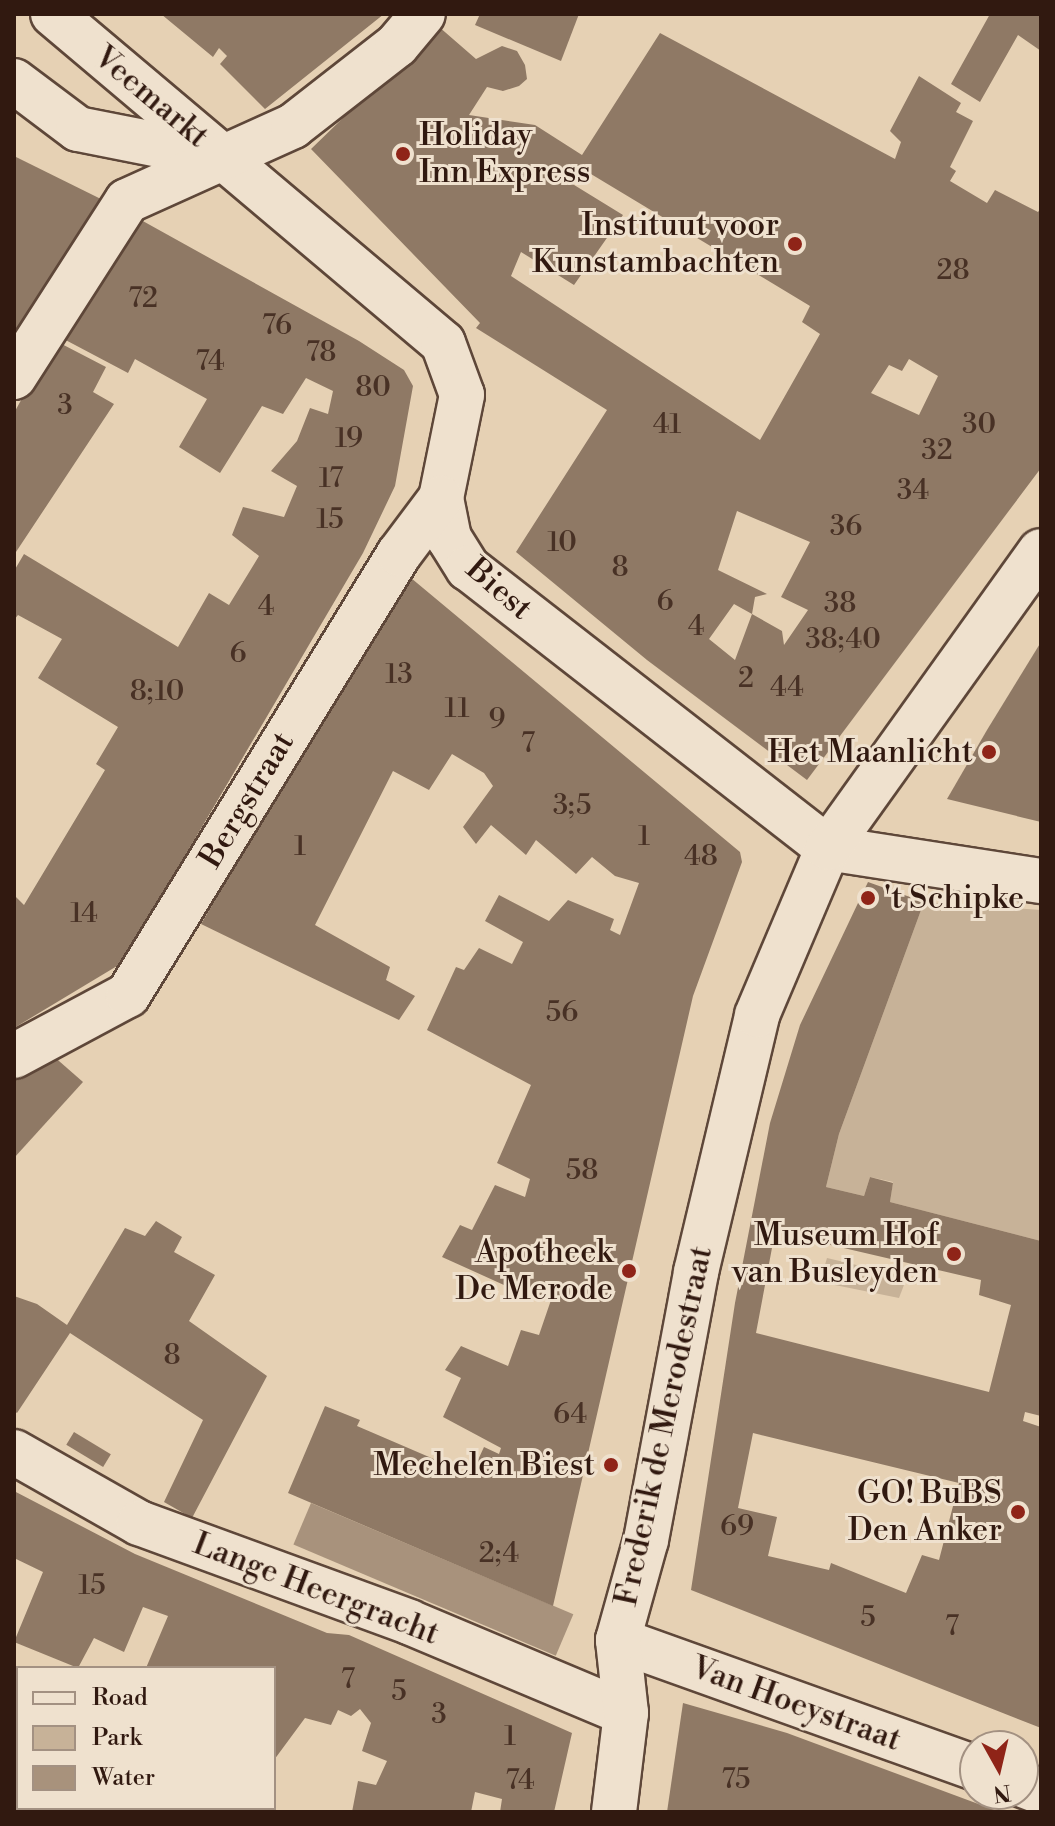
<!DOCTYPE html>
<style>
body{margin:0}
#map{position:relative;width:1055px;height:1826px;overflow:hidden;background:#e6d1b4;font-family:"Libre Bodoni",serif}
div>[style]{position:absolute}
.green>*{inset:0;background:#c7b298}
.water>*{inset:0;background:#a8927c;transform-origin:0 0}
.building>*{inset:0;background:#8f7965;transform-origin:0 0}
.roads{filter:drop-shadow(2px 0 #5e4739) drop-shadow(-2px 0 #5e4739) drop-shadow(0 2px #5e4739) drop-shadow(0 -2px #5e4739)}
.minor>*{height:44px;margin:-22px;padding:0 22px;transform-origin:22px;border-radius:22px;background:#efe1ce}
.dots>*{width:22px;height:22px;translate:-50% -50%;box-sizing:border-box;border:4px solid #efe1ce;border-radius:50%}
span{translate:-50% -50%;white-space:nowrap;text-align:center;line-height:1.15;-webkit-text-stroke:6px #efe1ce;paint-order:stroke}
.number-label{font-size:28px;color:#483125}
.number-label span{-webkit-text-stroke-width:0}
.street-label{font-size:32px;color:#311910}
.poi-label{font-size:32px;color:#311910}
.left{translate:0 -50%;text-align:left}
.right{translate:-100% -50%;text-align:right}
.frame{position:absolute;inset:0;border:16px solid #311910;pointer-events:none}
.legend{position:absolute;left:16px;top:1666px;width:260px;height:144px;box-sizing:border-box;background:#efe1ce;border:2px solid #a39182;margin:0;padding:10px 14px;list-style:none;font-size:24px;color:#311910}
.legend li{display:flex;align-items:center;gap:16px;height:40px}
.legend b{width:40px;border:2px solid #a39182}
.north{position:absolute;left:959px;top:1730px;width:80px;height:80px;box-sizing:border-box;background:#efe1ce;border:2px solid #a39182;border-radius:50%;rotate:172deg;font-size:22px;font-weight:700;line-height:32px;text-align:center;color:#311910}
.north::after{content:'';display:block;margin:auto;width:28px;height:36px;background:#8f2418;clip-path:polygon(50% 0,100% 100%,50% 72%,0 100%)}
</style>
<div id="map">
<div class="green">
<div style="clip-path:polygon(924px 902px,1041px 910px,1041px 1241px,890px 1202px,893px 1182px,870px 1177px,864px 1196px,826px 1187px,839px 1134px)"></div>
<div style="clip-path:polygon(827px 1258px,907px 1277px,899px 1298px,820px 1282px)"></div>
</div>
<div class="water">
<div style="left:311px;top:1503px;width:285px;height:45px;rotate:23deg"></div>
</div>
<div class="building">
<div style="clip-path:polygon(161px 14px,384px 14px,265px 109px,220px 64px,227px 56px,219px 48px,213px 57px)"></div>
<div style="clip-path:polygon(480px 14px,579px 14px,561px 61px,475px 25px)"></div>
<div style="clip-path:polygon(990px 14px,1041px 14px,1041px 51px,1018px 35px,980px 102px,951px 84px)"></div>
<div style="clip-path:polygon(evenodd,438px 26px,476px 59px,502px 46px,517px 51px,525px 65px,527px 79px,519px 86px,503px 91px,487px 87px,469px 115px,535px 125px,582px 155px,660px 33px,895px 159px,901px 142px,890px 131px,919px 76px,961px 103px,956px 112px,973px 121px,950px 167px,956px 171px,950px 181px,987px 203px,995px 190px,1038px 212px,1041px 208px,1041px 468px,807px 780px,647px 660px,516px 552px,607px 410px,476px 328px,480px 323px,311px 149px,438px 26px,576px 165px,810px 306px,802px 322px,820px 334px,760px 440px,511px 276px,521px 252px,574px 285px,623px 215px,566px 180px,576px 165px,438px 26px,909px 359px,938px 376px,919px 415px,871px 393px,889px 365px,902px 371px,909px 359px,438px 26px,737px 511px,810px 542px,781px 597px,808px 610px,784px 645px,782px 631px,752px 614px,735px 660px,709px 639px,734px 604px,752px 614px,755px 597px,767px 594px,718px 570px,737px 511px)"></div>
<div style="clip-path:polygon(14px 156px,109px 203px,14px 359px)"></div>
<div style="clip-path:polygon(123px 210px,359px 341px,404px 370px,413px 386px,395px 486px,363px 553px,122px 963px,14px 1028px,14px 895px,24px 905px,105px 770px,96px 764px,118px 727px,38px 678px,62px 639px,18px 615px,14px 620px,14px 571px,24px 554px,178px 647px,209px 593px,229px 605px,259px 556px,232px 535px,243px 507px,284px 517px,297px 486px,271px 471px,297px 441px,310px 408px,328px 414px,333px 391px,306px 378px,283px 414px,262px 406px,220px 473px,179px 447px,207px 399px,135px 359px,128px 373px,58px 336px)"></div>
<div style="clip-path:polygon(54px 340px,106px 367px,93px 392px,114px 404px,14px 555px,14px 413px)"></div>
<div style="clip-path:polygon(405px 573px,740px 852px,742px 862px,693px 996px,553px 1606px,288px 1493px,325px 1406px,360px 1420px,357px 1426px,471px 1475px,484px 1447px,499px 1454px,501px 1448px,443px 1417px,461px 1378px,445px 1370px,461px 1346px,508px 1366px,521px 1330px,539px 1335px,551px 1300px,533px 1298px,442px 1257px,460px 1225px,472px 1230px,495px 1185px,525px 1197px,530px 1179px,497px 1163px,531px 1085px,427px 1030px,456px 967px,464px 970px,479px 948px,512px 964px,523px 942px,485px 921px,499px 895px,549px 921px,568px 900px,614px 919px,610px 930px,620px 935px,639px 883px,615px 876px,592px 857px,576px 874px,536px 840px,526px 855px,491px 825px,476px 844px,463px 827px,493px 786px,484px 773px,452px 754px,429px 790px,393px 771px,315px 925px,390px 967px,386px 980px,415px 996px,399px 1020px,201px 924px)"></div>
<div style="clip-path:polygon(1041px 642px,1041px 822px,947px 799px,987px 730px)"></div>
<div style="clip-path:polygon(evenodd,868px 882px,924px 902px,839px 1134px,826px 1187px,864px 1196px,870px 1177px,893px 1183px,890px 1202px,1041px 1241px,1041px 1416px,1025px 1412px,1023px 1421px,1041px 1427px,1041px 1728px,691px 1590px,735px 1303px,770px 1123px,800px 1025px,868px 882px,775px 1232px,981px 1280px,979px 1295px,1011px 1305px,989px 1392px,756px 1333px,775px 1232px,868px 882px,753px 1433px,959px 1483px,939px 1560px,922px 1555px,906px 1593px,831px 1563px,829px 1570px,768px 1556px,777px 1517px,738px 1508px,753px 1433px)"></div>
<div style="clip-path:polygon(43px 1047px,83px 1082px,14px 1158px,14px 1078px)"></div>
<div style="clip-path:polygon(156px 1221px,182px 1237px,174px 1252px,215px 1275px,189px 1321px,267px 1376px,192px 1518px,164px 1502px,203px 1420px,70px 1333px,17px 1413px,14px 1411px,14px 1296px,37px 1304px,67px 1325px,125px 1228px,145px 1236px)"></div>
<div style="left:74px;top:1432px;width:43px;height:15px;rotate:31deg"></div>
<div style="clip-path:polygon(14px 1491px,135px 1554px,327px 1633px,349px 1635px,572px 1733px,554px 1812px,500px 1812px,502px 1799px,475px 1792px,471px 1812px,352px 1812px,358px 1781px,376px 1785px,387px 1761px,362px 1751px,371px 1723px,360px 1709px,351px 1716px,338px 1710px,331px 1725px,305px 1718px,274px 1760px,274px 1668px,146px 1668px,168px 1616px,143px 1607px,124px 1652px,94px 1638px,78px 1668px,14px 1642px,43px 1572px,14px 1558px)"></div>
<div style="clip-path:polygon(18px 1700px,18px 1786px,14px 1784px)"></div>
<div style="clip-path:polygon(683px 1703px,787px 1733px,1000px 1812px,667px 1812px)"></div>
</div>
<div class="roads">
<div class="minor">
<div style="left:53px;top:14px;width:510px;rotate:40.15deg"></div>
<div style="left:443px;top:343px;width:55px;rotate:69.9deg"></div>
<div style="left:462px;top:395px;width:105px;rotate:101.5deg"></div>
<div style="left:441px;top:498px;width:41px;rotate:78.7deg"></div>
<div style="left:449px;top:538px;width:36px;rotate:58deg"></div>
<div style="left:468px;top:568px;width:456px;rotate:37.9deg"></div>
<div style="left:828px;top:848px;width:216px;rotate:8.8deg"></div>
<div style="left:14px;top:81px;width:80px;rotate:36.9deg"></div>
<div style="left:78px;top:129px;width:145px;rotate:11.2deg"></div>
<div style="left:14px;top:377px;width:209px;rotate:-57.3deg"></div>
<div style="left:127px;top:201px;width:182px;rotate:-24.3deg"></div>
<div style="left:293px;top:126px;width:132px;rotate:-37.9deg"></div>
<div style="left:397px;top:45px;width:40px;rotate:-50deg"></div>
<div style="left:14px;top:1056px;width:129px;rotate:-28.2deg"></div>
<div style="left:128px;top:995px;width:518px;rotate:-58.43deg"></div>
<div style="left:399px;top:554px;width:70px;rotate:-53.1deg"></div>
<div style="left:14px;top:1452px;width:144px;rotate:29.6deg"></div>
<div style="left:139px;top:1523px;width:288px;rotate:20.1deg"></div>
<div style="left:409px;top:1622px;width:235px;rotate:22.8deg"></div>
<div style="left:618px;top:1640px;width:379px;rotate:19.7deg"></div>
<div style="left:1023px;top:1785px;width:19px;rotate:21deg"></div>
<div style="left:614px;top:1812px;width:100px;rotate:-83.1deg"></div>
<div style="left:626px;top:1713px;width:73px;rotate:-96.3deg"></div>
<div style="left:618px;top:1640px;width:104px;rotate:-74.4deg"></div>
<div style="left:646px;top:1540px;width:273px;rotate:-79.4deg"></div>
<div style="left:696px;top:1272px;width:264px;rotate:-76.6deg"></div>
<div style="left:757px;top:1015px;width:181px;rotate:-67deg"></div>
<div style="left:828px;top:848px;width:365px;rotate:-54.4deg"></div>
</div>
</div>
<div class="dots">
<div style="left:403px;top:154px;background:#8f2418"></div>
<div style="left:795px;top:244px;background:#8f2418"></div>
<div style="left:989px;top:752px;background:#8f2418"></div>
<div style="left:868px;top:898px;background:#8f2418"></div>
<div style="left:954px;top:1254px;background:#8f2418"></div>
<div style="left:629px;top:1271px;background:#8f2418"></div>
<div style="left:611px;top:1465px;background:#8f2418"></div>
<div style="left:1018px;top:1512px;background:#8f2418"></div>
</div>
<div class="number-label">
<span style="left:953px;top:271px">28</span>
<span style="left:143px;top:299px">72</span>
<span style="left:277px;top:326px">76</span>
<span style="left:321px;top:353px">78</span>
<span style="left:210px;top:362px">74</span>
<span style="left:373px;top:388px">80</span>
<span style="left:65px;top:406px">3</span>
<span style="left:667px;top:425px">41</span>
<span style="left:979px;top:425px">30</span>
<span style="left:349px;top:439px">19</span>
<span style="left:937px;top:451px">32</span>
<span style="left:331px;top:479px">17</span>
<span style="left:913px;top:491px">34</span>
<span style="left:330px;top:520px">15</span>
<span style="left:846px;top:527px">36</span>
<span style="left:562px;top:543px">10</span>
<span style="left:620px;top:568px">8</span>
<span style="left:665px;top:602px">6</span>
<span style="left:840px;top:604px">38</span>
<span style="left:266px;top:607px">4</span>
<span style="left:696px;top:627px">4</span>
<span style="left:843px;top:640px">38;40</span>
<span style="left:238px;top:654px">6</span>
<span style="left:399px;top:675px">13</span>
<span style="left:746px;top:679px">2</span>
<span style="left:787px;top:688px">44</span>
<span style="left:157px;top:692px">8;10</span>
<span style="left:457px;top:709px">11</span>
<span style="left:497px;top:720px">9</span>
<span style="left:528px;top:744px">7</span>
<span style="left:572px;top:806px">3;5</span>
<span style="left:644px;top:837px">1</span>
<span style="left:300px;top:847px">1</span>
<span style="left:701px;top:857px">48</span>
<span style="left:84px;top:914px">14</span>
<span style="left:562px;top:1013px">56</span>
<span style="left:582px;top:1171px">58</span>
<span style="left:172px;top:1356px">8</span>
<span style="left:570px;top:1415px">64</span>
<span style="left:737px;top:1527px">69</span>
<span style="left:499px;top:1554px">2;4</span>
<span style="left:92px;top:1586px">15</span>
<span style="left:868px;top:1618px">5</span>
<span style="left:952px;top:1627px">7</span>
<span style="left:348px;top:1680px">7</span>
<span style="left:399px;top:1692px">5</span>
<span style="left:439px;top:1715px">3</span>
<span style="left:510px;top:1737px">1</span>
<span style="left:736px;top:1780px">75</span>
<span style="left:520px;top:1781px">74</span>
</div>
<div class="street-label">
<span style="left:151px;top:97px;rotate:40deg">Veemarkt</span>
<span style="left:499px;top:589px;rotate:41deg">Biest</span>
<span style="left:247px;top:800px;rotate:-59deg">Bergstraat</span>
<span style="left:664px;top:1426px;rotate:-78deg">Frederik de Merodestraat</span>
<span style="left:316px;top:1589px;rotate:21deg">Lange Heergracht</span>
<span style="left:796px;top:1704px;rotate:20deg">Van Hoeystraat</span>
</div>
<div class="poi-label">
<span class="left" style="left:419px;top:154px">Holiday<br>Inn Express</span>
<span class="right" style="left:779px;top:244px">Instituut voor<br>Kunstambachten</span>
<span class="right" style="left:973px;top:752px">Het Maanlicht</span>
<span class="left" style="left:884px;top:898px">'t Schipke</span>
<span class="right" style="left:938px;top:1254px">Museum Hof<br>van Busleyden</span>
<span class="right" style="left:613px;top:1271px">Apotheek<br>De Merode</span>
<span class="right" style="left:595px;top:1465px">Mechelen Biest</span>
<span class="right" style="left:1002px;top:1512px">GO! BuBS<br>Den Anker</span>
</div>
<div class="frame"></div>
<ul class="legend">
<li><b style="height:10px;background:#efe1ce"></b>Road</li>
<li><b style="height:22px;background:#c7b298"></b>Park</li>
<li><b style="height:22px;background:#a8927c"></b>Water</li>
</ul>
<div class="north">N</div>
</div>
